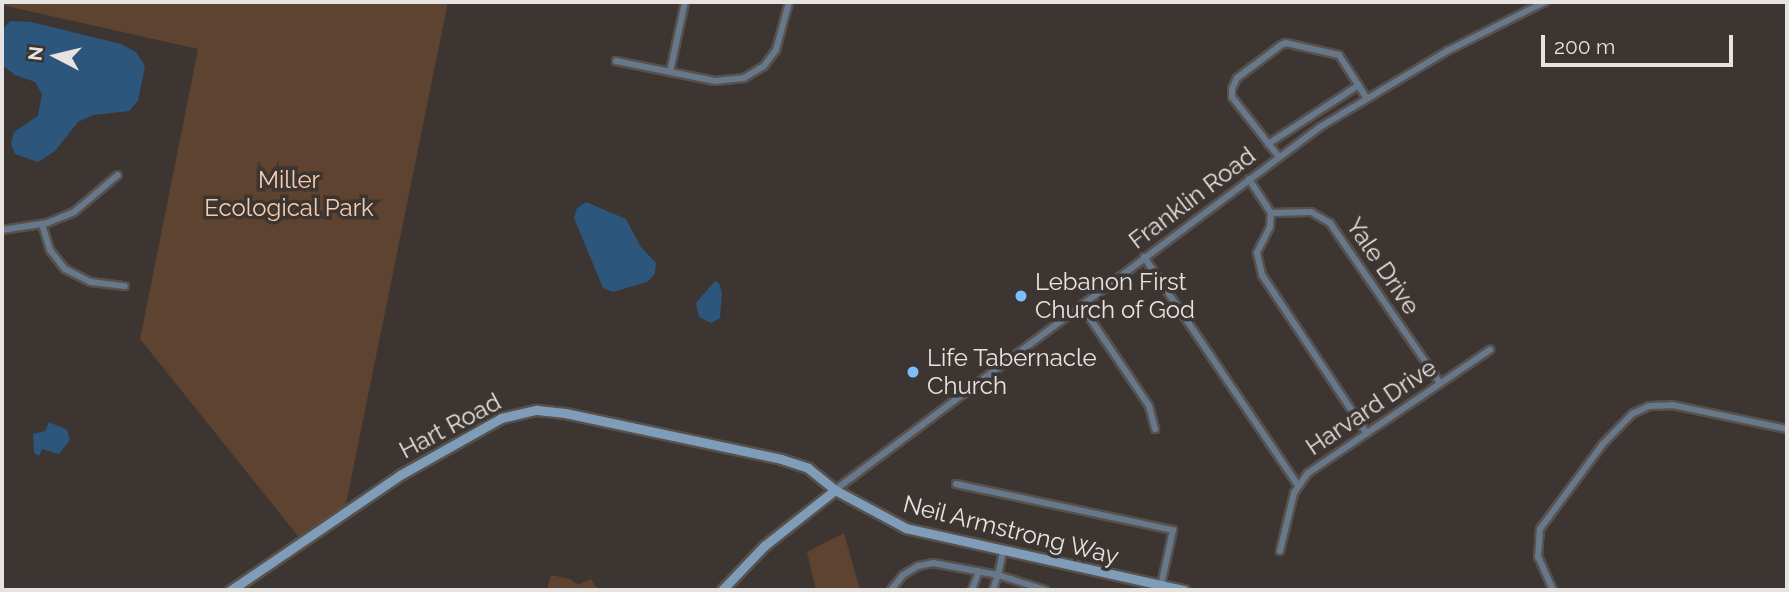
<!DOCTYPE html>
<style>
body{margin:0}
#map{position:relative;width:1789px;height:592px;overflow:hidden;background:#3c3531;font-family:Raleway,sans-serif}
div>[style]{position:absolute}
.green>*{inset:0;background:#5e4330}
.water>*{inset:0;background:#2c567b}
.roads{filter:drop-shadow(2px 0 #57514d) drop-shadow(-2px 0 #57514d) drop-shadow(0 2px #57514d) drop-shadow(0 -2px #57514d)}
.street>*{height:6px;margin:-3px;padding:0 3px;transform-origin:3px;border-radius:3px;background:#66788a}
.secondary>*{height:9px;margin:-4.5px;padding:0 4.5px;transform-origin:4.5px;border-radius:4.5px;background:#7f9db8}
.dots>*{width:19px;height:19px;translate:-50% -50%;box-sizing:border-box;border:4px solid #3c3531;border-radius:50%}
span{translate:-50% -50%;white-space:nowrap;text-align:center;line-height:1.15;-webkit-text-stroke:7px #3c3531;paint-order:stroke}
.park-label{font-size:24px;color:#f7ccad}
.street-label{font-size:24px;color:#e7e3e0}
.poi-label{font-size:24px;color:#e7e3e0}
.left{translate:0 -50%;text-align:left}
.frame{position:absolute;inset:0;border:4px solid #e7e3e0;pointer-events:none}
.north{position:absolute;left:21px;top:21px;width:70px;height:70px;-webkit-text-stroke:5px #3c3531;paint-order:stroke;rotate:277deg;font-size:19px;font-weight:700;line-height:28px;text-align:center;color:#e7e3e0}
.north::after{content:'';display:block;margin:auto;width:24px;height:32px;background:#e7e3e0;clip-path:polygon(50% 0,100% 100%,50% 72%,0 100%)}
.scale{position:absolute;left:1541px;top:35px;width:192px;height:32px;box-sizing:border-box;border:4px solid #e7e3e0;border-top:0;padding-left:9px;font-size:21px;line-height:24px;white-space:nowrap;color:#e7e3e0;-webkit-text-stroke:5px #3c3531;paint-order:stroke}
</style>
<div id="map">
<div class="green">
<div style="clip-path:polygon(2px 2px,448px 2px,345px 509px,302px 541px,140px 339px,198px 49px,2px 5px)"></div>
<div style="clip-path:polygon(844px 533px,860px 590px,816px 590px,807px 552px)"></div>
<div style="clip-path:polygon(551px 575px,570px 579px,578px 585px,591px 579px,597px 588px,547px 590px)"></div>
</div>
<div class="water">
<div style="clip-path:polygon(10px 21px,31px 22px,121px 44px,136px 52px,145px 66px,138px 101px,129px 111px,93px 115px,78px 122px,55px 151px,38px 162px,15px 154px,11px 144px,14px 132px,38px 116px,42px 94px,35px 82px,15px 75px,2px 65px,2px 30px)"></div>
<div style="clip-path:polygon(586px 202px,626px 219px,641px 247px,656px 263px,655px 274px,647px 282px,613px 292px,603px 288px,574px 218px,577px 208px)"></div>
<div style="clip-path:polygon(715px 281px,719px 283px,722px 293px,720px 318px,711px 323px,699px 317px,696px 303px)"></div>
<div style="clip-path:polygon(49px 422px,67px 430px,70px 440px,59px 454px,42px 449px,39px 456px,34px 453px,33px 434px,45px 431px)"></div>
</div>
<div class="roads">
<div class="street">
<div style="left:616px;top:61px;width:101px;rotate:11.4deg"></div>
<div style="left:715px;top:81px;width:29px;rotate:-6deg"></div>
<div style="left:744px;top:78px;width:23px;rotate:-31deg"></div>
<div style="left:764px;top:66px;width:20px;rotate:-53deg"></div>
<div style="left:776px;top:50px;width:50px;rotate:-74.8deg"></div>
<div style="left:670px;top:72px;width:72px;rotate:-77.9deg"></div>
<div style="left:1268px;top:144px;width:108px;rotate:-33deg"></div>
<div style="left:1279px;top:157px;width:76px;rotate:-128.1deg"></div>
<div style="left:1232px;top:97px;width:8px;rotate:-90deg"></div>
<div style="left:1232px;top:89px;width:12px;rotate:-66deg"></div>
<div style="left:1237px;top:78px;width:55px;rotate:-36.9deg"></div>
<div style="left:1281px;top:45px;width:5px;rotate:-22deg"></div>
<div style="left:1286px;top:43px;width:54px;rotate:12.8deg"></div>
<div style="left:1339px;top:55px;width:50px;rotate:57.3deg"></div>
<div style="left:1249px;top:179px;width:40px;rotate:57.1deg"></div>
<div style="left:1271px;top:213px;width:14px;rotate:94deg"></div>
<div style="left:1270px;top:227px;width:29px;rotate:117deg"></div>
<div style="left:1257px;top:253px;width:23px;rotate:77deg"></div>
<div style="left:1262px;top:275px;width:188px;rotate:56.5deg"></div>
<div style="left:1271px;top:213px;width:40px;rotate:-1.4deg"></div>
<div style="left:1311px;top:212px;width:22px;rotate:30deg"></div>
<div style="left:1330px;top:223px;width:194px;rotate:55.5deg"></div>
<div style="left:42px;top:224px;width:27px;rotate:73deg"></div>
<div style="left:50px;top:250px;width:24px;rotate:52deg"></div>
<div style="left:65px;top:269px;width:29px;rotate:27deg"></div>
<div style="left:91px;top:282px;width:34px;rotate:7deg"></div>
<div style="left:2px;top:230px;width:46px;rotate:-8.8deg"></div>
<div style="left:47px;top:223px;width:29px;rotate:-22deg"></div>
<div style="left:74px;top:212px;width:57px;rotate:-40.1deg"></div>
<div style="left:1144px;top:257px;width:275px;rotate:56deg"></div>
<div style="left:1081px;top:305px;width:122px;rotate:56deg"></div>
<div style="left:1149px;top:406px;width:24px;rotate:75deg"></div>
<div style="left:956px;top:484px;width:222px;rotate:12deg"></div>
<div style="left:1173px;top:530px;width:61px;rotate:102.2deg"></div>
<div style="left:835px;top:490px;width:606px;rotate:-36.81deg"></div>
<div style="left:1320px;top:127px;width:148px;rotate:-30.9deg"></div>
<div style="left:1447px;top:51px;width:110px;rotate:-26.6deg"></div>
<div style="left:1280px;top:551px;width:60px;rotate:-76.4deg"></div>
<div style="left:1294px;top:493px;width:24px;rotate:-55deg"></div>
<div style="left:1308px;top:473px;width:220px;rotate:-34.1deg"></div>
<div style="left:891px;top:590px;width:19px;rotate:-51deg"></div>
<div style="left:903px;top:575px;width:17px;rotate:-31deg"></div>
<div style="left:918px;top:566px;width:15px;rotate:-11deg"></div>
<div style="left:933px;top:563px;width:66px;rotate:10.5deg"></div>
<div style="left:998px;top:575px;width:25px;rotate:-78deg"></div>
<div style="left:972px;top:590px;width:20px;rotate:-70deg"></div>
<div style="left:993px;top:590px;width:16px;rotate:-72deg"></div>
<div style="left:998px;top:575px;width:49px;rotate:17.7deg"></div>
<div style="left:1553px;top:590px;width:36px;rotate:-114deg"></div>
<div style="left:1538px;top:557px;width:28px;rotate:-86deg"></div>
<div style="left:1540px;top:529px;width:106px;rotate:-53.5deg"></div>
<div style="left:1603px;top:444px;width:42px;rotate:-46deg"></div>
<div style="left:1632px;top:414px;width:19px;rotate:-25deg"></div>
<div style="left:1649px;top:406px;width:23px;rotate:-2deg"></div>
<div style="left:1672px;top:405px;width:117px;rotate:11.8deg"></div>
</div>
<div class="secondary">
<div style="left:231px;top:590px;width:204px;rotate:-34.2deg"></div>
<div style="left:400px;top:475px;width:116px;rotate:-29.4deg"></div>
<div style="left:501px;top:418px;width:37px;rotate:-13deg"></div>
<div style="left:537px;top:410px;width:28px;rotate:6deg"></div>
<div style="left:565px;top:413px;width:221px;rotate:12deg"></div>
<div style="left:781px;top:459px;width:28px;rotate:18deg"></div>
<div style="left:808px;top:468px;width:35px;rotate:39deg"></div>
<div style="left:835px;top:490px;width:81px;rotate:28.2deg"></div>
<div style="left:906px;top:528px;width:285px;rotate:12.6deg"></div>
<div style="left:722px;top:590px;width:61px;rotate:-46.3deg"></div>
<div style="left:764px;top:546px;width:90px;rotate:-38.3deg"></div>
</div>
</div>
<div class="dots">
<div style="left:1021px;top:296px;background:#7cbef9"></div>
<div style="left:913px;top:372px;background:#7cbef9"></div>
</div>
<div class="park-label">
<span style="left:289px;top:194px">Miller<br>Ecological Park</span>
</div>
<div class="street-label">
<span style="left:1192px;top:198px;rotate:-37deg">Franklin Road</span>
<span style="left:1383px;top:266px;rotate:56deg">Yale Drive</span>
<span style="left:1371px;top:407px;rotate:-34deg">Harvard Drive</span>
<span style="left:450px;top:426px;rotate:-28deg">Hart Road</span>
<span style="left:1011px;top:530px;rotate:14deg">Neil Armstrong Way</span>
</div>
<div class="poi-label">
<span class="left" style="left:1035px;top:296px">Lebanon First<br>Church of God</span>
<span class="left" style="left:927px;top:372px">Life Tabernacle<br>Church</span>
</div>
<div class="frame"></div>
<div class="north">N</div>
<div class="scale">200 m</div>
</div>
